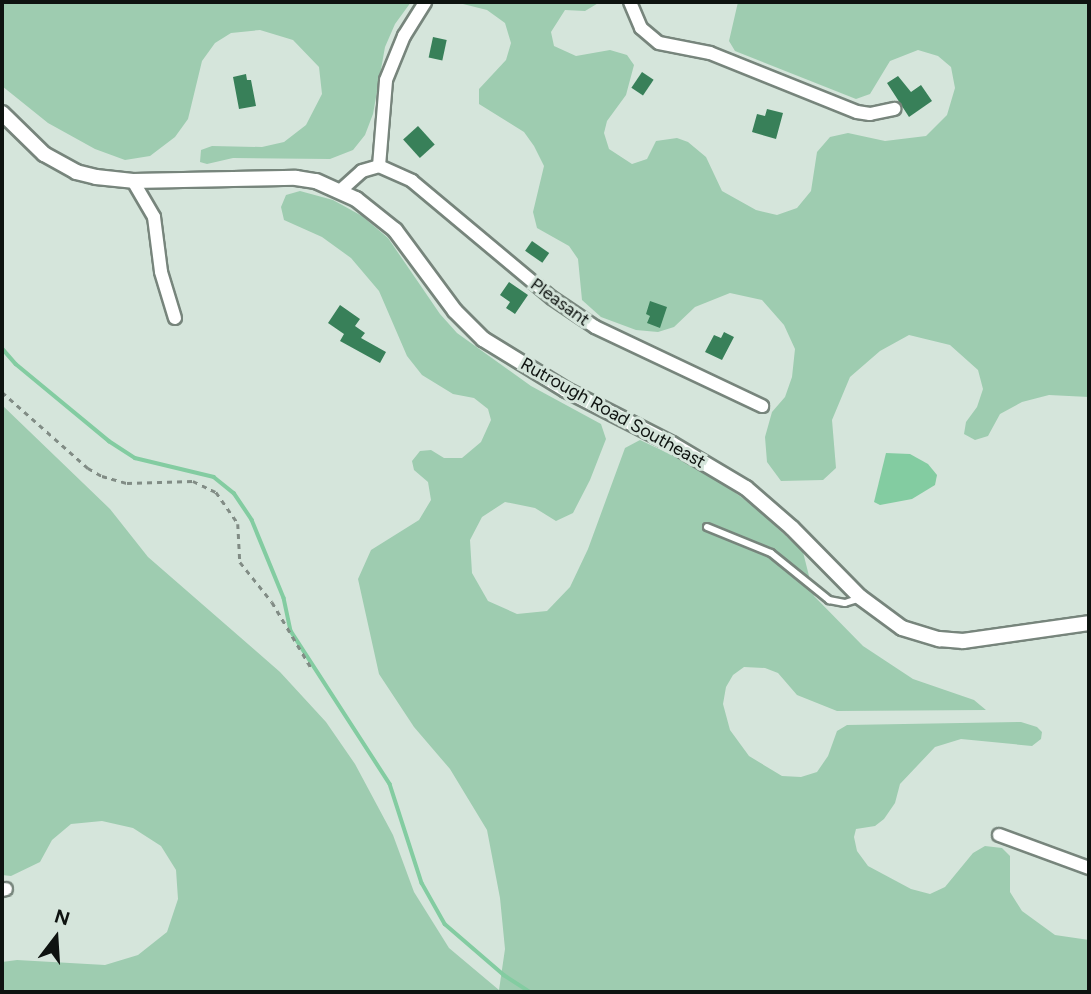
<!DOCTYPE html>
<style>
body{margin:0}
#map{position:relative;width:1091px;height:994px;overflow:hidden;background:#d5e5db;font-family:Figtree,sans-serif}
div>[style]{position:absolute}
.green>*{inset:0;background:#9eccb0}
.water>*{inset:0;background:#83cca1}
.stream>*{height:3.5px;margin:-1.75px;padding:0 1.75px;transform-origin:1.75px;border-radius:1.75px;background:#83cca1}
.building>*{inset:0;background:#388059;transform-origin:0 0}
.path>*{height:2.5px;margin-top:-1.25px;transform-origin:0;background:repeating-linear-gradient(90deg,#818c85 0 5px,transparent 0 10px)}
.roads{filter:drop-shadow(2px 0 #77857c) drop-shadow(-2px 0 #77857c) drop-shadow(0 2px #77857c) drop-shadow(0 -2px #77857c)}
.service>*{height:6px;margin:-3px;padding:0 3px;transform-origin:3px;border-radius:3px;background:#fff}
.minor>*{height:12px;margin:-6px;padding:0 6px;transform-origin:6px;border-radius:6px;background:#fff}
.tertiary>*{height:14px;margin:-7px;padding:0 7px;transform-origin:7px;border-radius:7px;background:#fff}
span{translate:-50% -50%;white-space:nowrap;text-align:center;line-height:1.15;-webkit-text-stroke:6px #d5e5db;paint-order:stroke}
.street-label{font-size:18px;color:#0e1310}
.frame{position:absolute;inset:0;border:4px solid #0e1310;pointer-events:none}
.north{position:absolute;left:21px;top:903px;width:70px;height:70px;-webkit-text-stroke:5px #d5e5db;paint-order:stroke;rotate:17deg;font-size:19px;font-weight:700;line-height:28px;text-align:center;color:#0e1310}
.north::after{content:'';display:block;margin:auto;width:24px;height:32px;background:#0e1310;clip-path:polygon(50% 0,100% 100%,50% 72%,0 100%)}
</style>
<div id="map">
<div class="green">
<div style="clip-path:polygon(2px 2px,411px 2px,395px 24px,385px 47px,373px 114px,365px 135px,353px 150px,330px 159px,233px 158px,207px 164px,200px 162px,201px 150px,212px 146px,262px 147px,284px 142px,306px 125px,322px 94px,319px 67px,293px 40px,260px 30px,231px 33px,215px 43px,202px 61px,188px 119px,175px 137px,150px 156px,125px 160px,95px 149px,48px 123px,2px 86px)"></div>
<div style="clip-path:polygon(455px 2px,600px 2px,585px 11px,565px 10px,551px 32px,554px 46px,576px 56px,610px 50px,627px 55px,634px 65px,626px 95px,607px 121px,604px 133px,609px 149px,632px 164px,647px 159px,656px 141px,677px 138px,688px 142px,706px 157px,722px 191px,756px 210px,777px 215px,797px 208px,811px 191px,817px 152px,830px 137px,848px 133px,885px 141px,926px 136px,947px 115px,955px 88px,951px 67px,938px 56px,918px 50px,890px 61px,870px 94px,856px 99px,735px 51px,729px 41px,738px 2px,1089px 2px,1089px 397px,1049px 395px,1022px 402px,1000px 414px,988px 436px,975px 440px,964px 434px,966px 422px,977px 407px,983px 389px,978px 370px,950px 345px,909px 335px,880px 351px,850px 377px,832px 420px,836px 468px,823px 480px,781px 481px,767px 462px,765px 437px,772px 412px,785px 397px,792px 377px,795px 349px,784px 325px,762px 300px,730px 293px,695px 307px,674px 327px,658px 332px,636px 330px,601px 317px,582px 300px,578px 259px,569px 246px,537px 228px,533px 212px,544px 166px,534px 146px,524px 132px,479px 104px,479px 89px,506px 60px,511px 43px,505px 23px,487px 10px)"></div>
<div style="clip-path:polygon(300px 191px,333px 200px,362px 216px,388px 238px,440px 314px,457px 333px,531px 386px,601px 424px,606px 439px,590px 480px,573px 513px,556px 521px,535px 508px,505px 502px,482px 517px,470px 540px,472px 573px,488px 601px,517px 614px,547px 611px,570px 587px,588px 549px,625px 448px,640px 440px,708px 472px,757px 509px,803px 552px,814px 596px,863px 646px,913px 679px,974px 700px,986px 710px,837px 711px,797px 695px,778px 673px,765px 668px,744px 667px,733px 675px,726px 687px,723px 704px,730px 730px,749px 756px,782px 776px,801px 777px,817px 772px,828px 756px,837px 731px,847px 725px,1021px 722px,1037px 727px,1042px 732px,1041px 739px,1032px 746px,961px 739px,935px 747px,900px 784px,895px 803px,884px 819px,875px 826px,856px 829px,854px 837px,857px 851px,868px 866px,911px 889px,930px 894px,945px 887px,973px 853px,985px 846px,1002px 848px,1010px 856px,1010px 892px,1022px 911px,1055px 935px,1089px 940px,1089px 992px,2px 992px,2px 962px,17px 960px,105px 965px,138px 955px,167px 932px,178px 899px,176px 870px,161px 846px,133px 828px,102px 821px,71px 824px,52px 840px,40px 862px,11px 876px,2px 875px,2px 405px,110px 509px,148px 557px,280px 672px,326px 722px,355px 764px,393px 835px,414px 892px,449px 948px,499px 990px,505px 949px,500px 898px,487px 830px,450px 769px,414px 727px,379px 674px,358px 579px,371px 550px,419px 520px,431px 500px,428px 482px,414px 470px,412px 461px,420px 451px,431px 450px,444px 458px,462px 458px,481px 442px,491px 420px,488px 409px,474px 398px,453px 394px,422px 375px,407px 356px,379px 291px,351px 258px,322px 237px,284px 220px,281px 207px,286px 195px)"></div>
</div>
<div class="water">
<div style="clip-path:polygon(886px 453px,910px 454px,928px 464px,937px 475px,935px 485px,912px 499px,880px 505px,874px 502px)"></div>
</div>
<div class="stream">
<div style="left:2px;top:348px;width:21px;rotate:49deg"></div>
<div style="left:16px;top:364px;width:121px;rotate:39.6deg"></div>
<div style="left:109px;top:441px;width:31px;rotate:33deg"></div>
<div style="left:135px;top:458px;width:81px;rotate:13.5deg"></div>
<div style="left:214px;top:477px;width:26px;rotate:39deg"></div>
<div style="left:234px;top:493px;width:32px;rotate:56deg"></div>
<div style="left:252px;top:520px;width:84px;rotate:67.7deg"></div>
<div style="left:284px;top:598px;width:34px;rotate:78deg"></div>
<div style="left:291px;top:631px;width:182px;rotate:57.1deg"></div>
<div style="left:390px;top:784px;width:104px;rotate:72.1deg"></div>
<div style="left:422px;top:883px;width:47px;rotate:60.7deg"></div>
<div style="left:445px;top:924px;width:78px;rotate:40.8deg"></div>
<div style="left:504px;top:975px;width:31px;rotate:33deg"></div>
</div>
<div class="building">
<div style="left:433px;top:37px;width:14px;height:21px;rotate:12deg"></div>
<div style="left:642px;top:72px;width:14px;height:19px;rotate:34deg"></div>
<div style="clip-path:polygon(246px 74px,247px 80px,251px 80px,256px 106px,239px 109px,233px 77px)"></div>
<div style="clip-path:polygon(898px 76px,911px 92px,921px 85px,932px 101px,909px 117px,887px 83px)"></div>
<div style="clip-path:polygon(767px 109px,783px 113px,776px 139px,752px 132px,757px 114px,765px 116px)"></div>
<div style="left:418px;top:126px;width:25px;height:20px;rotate:48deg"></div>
<div style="left:532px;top:241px;width:21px;height:12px;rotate:35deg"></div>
<div style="clip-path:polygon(509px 282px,528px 295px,515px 314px,506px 308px,510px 302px,500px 295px)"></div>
<div style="clip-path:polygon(650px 301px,667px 307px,660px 328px,647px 323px,650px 316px,646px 314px)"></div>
<div style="clip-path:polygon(340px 305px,360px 319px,355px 326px,365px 333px,361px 338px,386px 352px,380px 363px,340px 341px,344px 334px,328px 323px)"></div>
<div style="clip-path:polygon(724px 332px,734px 337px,722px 360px,705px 352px,714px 335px,721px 338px)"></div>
</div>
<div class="path">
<div style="left:2px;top:392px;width:115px;rotate:41.5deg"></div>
<div style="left:88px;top:468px;width:16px;rotate:30deg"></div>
<div style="left:102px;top:476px;width:26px;rotate:16deg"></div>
<div style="left:127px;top:483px;width:66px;rotate:-1.7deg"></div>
<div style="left:193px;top:481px;width:25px;rotate:26deg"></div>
<div style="left:216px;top:492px;width:39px;rotate:55deg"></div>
<div style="left:238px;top:524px;width:38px;rotate:87deg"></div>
<div style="left:240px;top:562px;width:51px;rotate:51.3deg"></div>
<div style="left:272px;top:602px;width:78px;rotate:59.2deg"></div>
</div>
<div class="roads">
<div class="service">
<div style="left:707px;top:527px;width:69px;rotate:22.1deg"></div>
<div style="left:771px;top:553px;width:75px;rotate:39deg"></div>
<div style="left:829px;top:600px;width:16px;rotate:11deg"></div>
<div style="left:845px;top:603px;width:16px;rotate:-18deg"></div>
</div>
<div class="minor">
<div style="left:630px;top:2px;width:28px;rotate:67deg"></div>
<div style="left:641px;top:28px;width:23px;rotate:40deg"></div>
<div style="left:659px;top:43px;width:52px;rotate:11.1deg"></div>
<div style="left:710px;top:53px;width:158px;rotate:21.9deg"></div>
<div style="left:857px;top:112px;width:13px;rotate:9deg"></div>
<div style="left:870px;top:114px;width:25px;rotate:-12deg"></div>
<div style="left:379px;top:166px;width:36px;rotate:24deg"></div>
<div style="left:412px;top:181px;width:182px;rotate:39.9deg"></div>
<div style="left:552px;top:298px;width:52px;rotate:34deg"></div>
<div style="left:595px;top:327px;width:185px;rotate:25.3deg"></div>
<div style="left:133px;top:181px;width:42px;rotate:59.7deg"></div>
<div style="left:154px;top:217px;width:55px;rotate:82.7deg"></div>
<div style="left:161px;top:272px;width:48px;rotate:73.1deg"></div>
<div style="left:341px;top:190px;width:28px;rotate:-42deg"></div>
<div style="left:362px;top:171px;width:18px;rotate:-16deg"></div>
<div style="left:379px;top:166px;width:86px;rotate:-85.3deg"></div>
<div style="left:386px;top:80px;width:48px;rotate:-67.8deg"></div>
<div style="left:404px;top:36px;width:40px;rotate:-58deg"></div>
<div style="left:999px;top:835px;width:96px;rotate:20.1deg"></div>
<div style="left:2px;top:890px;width:4px;rotate:-14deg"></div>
</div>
<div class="tertiary">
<div style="left:2px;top:113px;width:59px;rotate:44.3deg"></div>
<div style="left:44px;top:154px;width:37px;rotate:29deg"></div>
<div style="left:76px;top:172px;width:21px;rotate:14deg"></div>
<div style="left:96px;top:177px;width:37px;rotate:6deg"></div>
<div style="left:133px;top:181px;width:163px;rotate:-1.1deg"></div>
<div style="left:296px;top:178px;width:20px;rotate:9deg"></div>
<div style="left:316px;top:181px;width:44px;rotate:24.2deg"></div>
<div style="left:356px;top:199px;width:50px;rotate:38.5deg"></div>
<div style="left:395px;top:230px;width:101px;rotate:53.5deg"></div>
<div style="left:455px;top:311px;width:40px;rotate:45deg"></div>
<div style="left:483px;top:339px;width:97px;rotate:31.6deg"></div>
<div style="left:566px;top:390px;width:119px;rotate:27deg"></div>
<div style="left:672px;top:444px;width:86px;rotate:30.7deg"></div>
<div style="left:746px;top:488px;width:61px;rotate:41deg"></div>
<div style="left:792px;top:528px;width:97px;rotate:45.4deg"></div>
<div style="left:860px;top:597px;width:52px;rotate:36.4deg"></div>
<div style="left:902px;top:628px;width:39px;rotate:17deg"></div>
<div style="left:939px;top:639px;width:24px;rotate:5deg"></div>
<div style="left:963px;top:641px;width:127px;rotate:-8.1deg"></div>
</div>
</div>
<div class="street-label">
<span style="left:560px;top:302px;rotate:36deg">Pleasant</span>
<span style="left:613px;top:413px;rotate:29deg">Rutrough Road Southeast</span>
</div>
<div class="frame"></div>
<div class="north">N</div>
</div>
